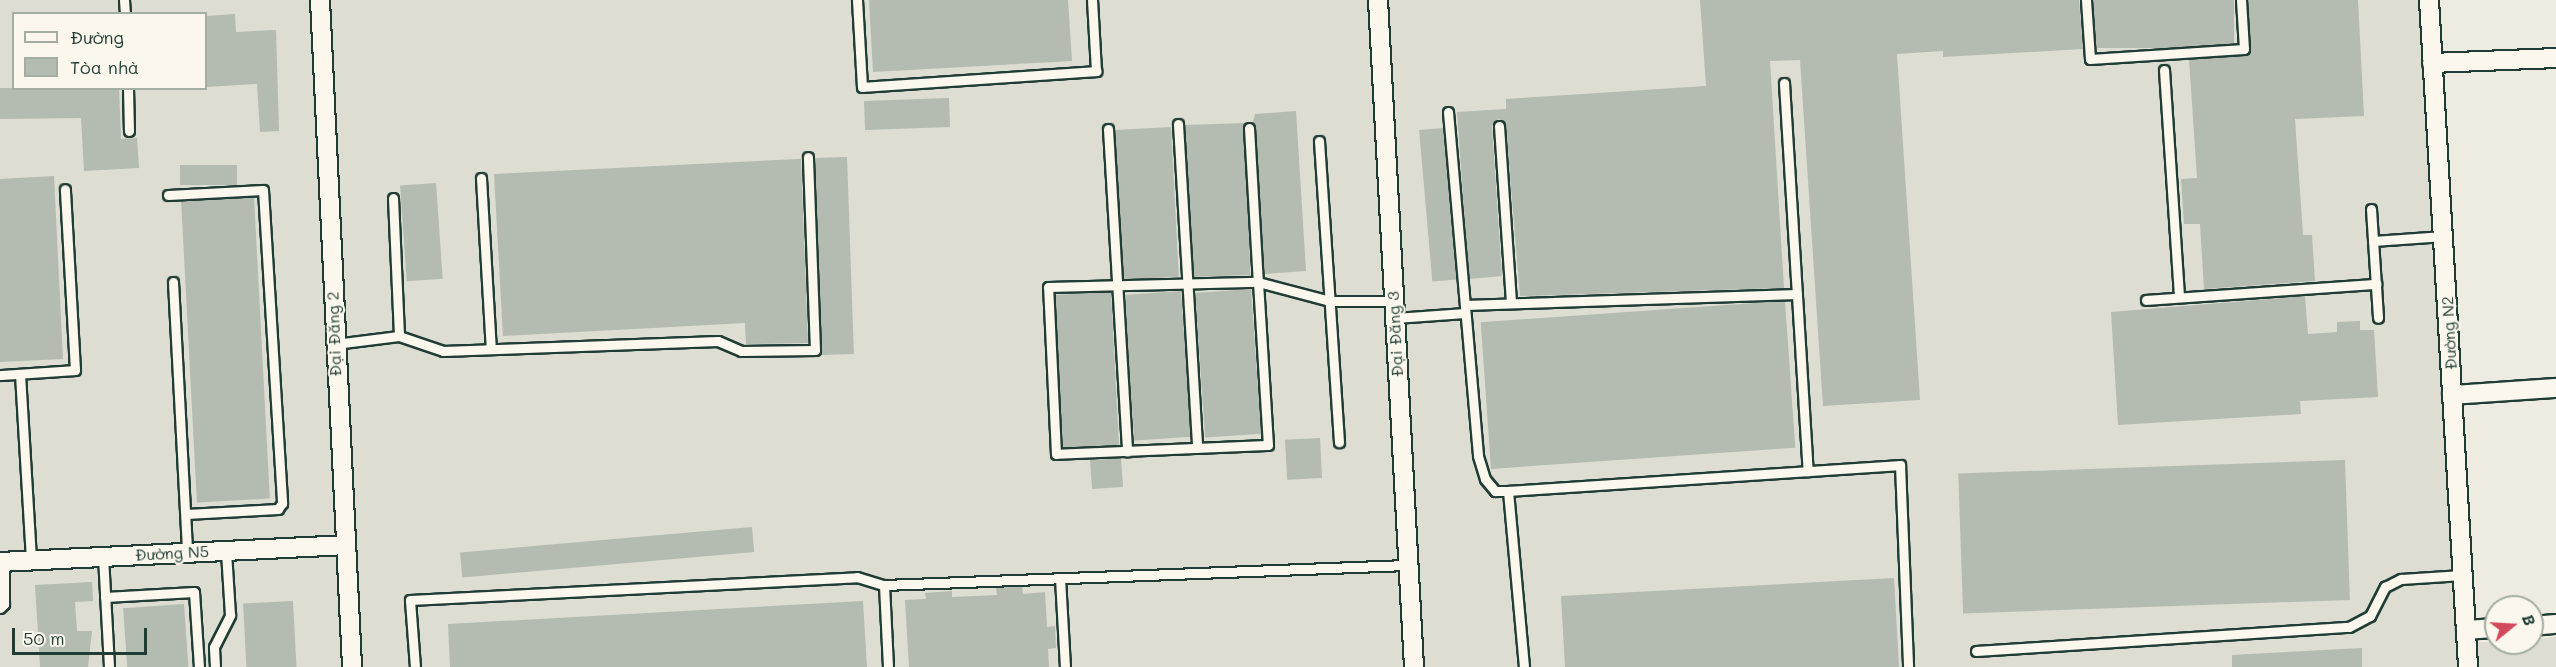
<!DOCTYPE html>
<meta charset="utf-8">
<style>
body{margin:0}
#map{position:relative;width:2556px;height:667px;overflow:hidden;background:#eeece1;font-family:Mali,sans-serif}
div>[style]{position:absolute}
.built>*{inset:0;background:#ddddd2}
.building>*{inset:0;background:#b4bbb0;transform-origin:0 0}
.roads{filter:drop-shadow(2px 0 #1f3d34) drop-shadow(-2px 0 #1f3d34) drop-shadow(0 2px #1f3d34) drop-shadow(0 -2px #1f3d34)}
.lane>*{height:9px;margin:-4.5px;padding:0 4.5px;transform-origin:4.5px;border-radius:4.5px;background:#fbf7ec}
.street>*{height:18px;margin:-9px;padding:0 9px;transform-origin:9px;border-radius:9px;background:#fbf7ec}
span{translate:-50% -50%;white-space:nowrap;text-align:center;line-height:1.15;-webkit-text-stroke:4.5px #fbf7ec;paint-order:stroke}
.street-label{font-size:16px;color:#1f3d34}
.legend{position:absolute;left:12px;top:12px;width:195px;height:78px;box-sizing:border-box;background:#fbf7ec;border:2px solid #a3ada2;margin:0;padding:8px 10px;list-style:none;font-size:18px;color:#1f3d34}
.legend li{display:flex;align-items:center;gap:12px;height:30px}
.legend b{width:30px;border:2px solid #a3ada2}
.north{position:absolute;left:2484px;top:595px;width:60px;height:60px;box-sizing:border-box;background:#fbf7ec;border:2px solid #a3ada2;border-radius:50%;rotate:72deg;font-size:16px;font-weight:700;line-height:24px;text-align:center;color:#1f3d34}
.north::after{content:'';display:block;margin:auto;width:21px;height:27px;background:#d1495b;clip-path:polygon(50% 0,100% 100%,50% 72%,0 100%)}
.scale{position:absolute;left:12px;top:628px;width:135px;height:27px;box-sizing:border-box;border:3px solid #1f3d34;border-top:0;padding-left:8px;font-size:18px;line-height:21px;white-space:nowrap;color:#1f3d34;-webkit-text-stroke:4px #fbf7ec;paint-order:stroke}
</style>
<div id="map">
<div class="built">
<div style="clip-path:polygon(evenodd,0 0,2433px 0,2472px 642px,2532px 643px,2532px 639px,2556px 637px,2556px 667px,0 667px,0 0,14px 14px,206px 14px,206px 88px,14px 88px,14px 14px)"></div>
</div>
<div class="building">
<div style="clip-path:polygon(869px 0,1068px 0,1072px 61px,873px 72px)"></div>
<div style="clip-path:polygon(1700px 0,2079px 0,2083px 49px,1943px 57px,1943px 51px,1897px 54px,1920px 400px,1823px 406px,1800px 60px,1770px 61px,1784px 288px,1520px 296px,1506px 126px,1499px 119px,1492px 126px,1502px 276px,1469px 279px,1457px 112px,1506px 109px,1506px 99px,1706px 86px)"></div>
<div style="left:2093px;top:0;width:141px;height:48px"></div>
<div style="clip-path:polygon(2248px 0,2358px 0,2364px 116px,2295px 119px,2303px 235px,2312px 235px,2315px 281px,2204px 289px,2200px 224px,2184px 224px,2181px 179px,2197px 178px,2189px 59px,2248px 54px)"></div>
<div style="clip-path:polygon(235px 14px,236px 32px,276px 30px,279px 131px,260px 132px,257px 84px,206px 87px,206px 16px)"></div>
<div style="clip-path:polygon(0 88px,119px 88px,121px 139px,137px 138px,139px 168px,84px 171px,81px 118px,0 119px)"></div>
<div style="left:949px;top:98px;width:29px;height:85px;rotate:88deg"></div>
<div style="clip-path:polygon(1296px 111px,1306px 271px,1264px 274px,1253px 122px,1255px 114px)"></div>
<div style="left:1245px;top:123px;width:152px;height:60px;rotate:88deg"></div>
<div style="left:1171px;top:127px;width:150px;height:56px;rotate:87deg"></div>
<div style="left:1443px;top:128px;width:152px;height:24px;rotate:85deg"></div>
<div style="left:847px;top:157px;width:197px;height:32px;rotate:88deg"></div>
<div style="clip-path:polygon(798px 159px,801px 159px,808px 343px,746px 344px,745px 323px,503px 336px,494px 174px)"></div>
<div style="left:237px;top:165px;width:20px;height:57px;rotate:90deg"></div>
<div style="clip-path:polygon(54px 176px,63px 359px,0 362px,0 179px)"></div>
<div style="left:436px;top:183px;width:96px;height:36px;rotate:86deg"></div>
<div style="left:254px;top:197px;width:302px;height:73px;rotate:87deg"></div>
<div style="left:1251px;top:289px;width:145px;height:56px;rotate:86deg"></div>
<div style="left:1181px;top:291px;width:146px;height:57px;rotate:86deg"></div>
<div style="left:1111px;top:292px;width:153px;height:56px;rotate:87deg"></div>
<div style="clip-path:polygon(2305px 296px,2308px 334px,2337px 332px,2337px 322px,2360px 321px,2360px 330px,2374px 330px,2378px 397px,2300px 401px,2301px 414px,2118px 425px,2111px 312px)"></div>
<div style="left:1785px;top:301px;width:147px;height:305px;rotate:86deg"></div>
<div style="left:1320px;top:438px;width:40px;height:35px;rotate:87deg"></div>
<div style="left:1121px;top:458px;width:29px;height:31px;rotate:86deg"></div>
<div style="left:2345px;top:460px;width:140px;height:387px;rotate:88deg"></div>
<div style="left:752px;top:527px;width:25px;height:293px;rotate:85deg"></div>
<div style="clip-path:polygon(1894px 578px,1899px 667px,1565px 667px,1561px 596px)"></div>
<div style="clip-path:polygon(92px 582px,93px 601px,75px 602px,77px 631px,92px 631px,88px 667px,40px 667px,35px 585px)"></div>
<div style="clip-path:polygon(1022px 586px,1023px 594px,1045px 592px,1047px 627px,1055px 626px,1056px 648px,1048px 649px,1049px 667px,909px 667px,905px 600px,926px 599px,925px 593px,952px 591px,952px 597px,997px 595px,996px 588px)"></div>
<div style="left:293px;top:601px;width:66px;height:50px;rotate:87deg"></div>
<div style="clip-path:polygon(863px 601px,867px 667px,450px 667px,448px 624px)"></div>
<div style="left:184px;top:604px;width:63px;height:61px;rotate:86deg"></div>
<div style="clip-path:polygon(2362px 648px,2362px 667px,2232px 667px,2232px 655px)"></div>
</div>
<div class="roads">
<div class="lane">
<div style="left:124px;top:0;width:14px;rotate:86deg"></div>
<div style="left:857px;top:0;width:87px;rotate:86.7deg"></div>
<div style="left:862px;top:87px;width:235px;rotate:-3.9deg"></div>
<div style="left:1096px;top:71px;width:71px;rotate:-93.2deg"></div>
<div style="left:2086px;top:0;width:59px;rotate:86.1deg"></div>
<div style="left:2090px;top:59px;width:154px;rotate:-3.7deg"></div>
<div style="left:2244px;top:49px;width:49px;rotate:-93.5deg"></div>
<div style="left:2164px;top:70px;width:227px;rotate:86.2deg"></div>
<div style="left:1784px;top:83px;width:389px;rotate:86.5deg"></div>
<div style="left:128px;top:88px;width:43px;rotate:88.7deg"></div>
<div style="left:1448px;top:112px;width:345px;rotate:85deg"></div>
<div style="left:1478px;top:456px;width:24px;rotate:73deg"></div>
<div style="left:1485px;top:479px;width:16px;rotate:50deg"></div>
<div style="left:1495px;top:491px;width:13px"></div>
<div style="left:1508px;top:491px;width:393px;rotate:-3.8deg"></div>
<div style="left:1900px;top:465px;width:202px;rotate:87.7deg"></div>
<div style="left:1178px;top:124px;width:324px;rotate:86.6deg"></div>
<div style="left:1499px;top:126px;width:177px;rotate:86.1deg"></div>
<div style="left:1249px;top:128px;width:154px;rotate:86.7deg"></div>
<div style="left:1258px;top:282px;width:163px;rotate:86.5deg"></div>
<div style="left:1268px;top:445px;width:212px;rotate:177.6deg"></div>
<div style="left:1056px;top:454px;width:167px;rotate:-92.7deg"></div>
<div style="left:1048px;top:287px;width:210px;rotate:-1.4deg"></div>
<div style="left:1258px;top:282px;width:74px;rotate:14.8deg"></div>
<div style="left:1330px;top:301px;width:64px"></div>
<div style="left:1108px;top:129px;width:323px;rotate:86.6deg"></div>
<div style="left:1319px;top:141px;width:302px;rotate:86.2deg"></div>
<div style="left:481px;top:178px;width:171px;rotate:86.7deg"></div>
<div style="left:168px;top:195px;width:95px;rotate:-3deg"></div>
<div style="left:263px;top:190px;width:314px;rotate:86.5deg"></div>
<div style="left:282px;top:503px;width:7px;rotate:124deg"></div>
<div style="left:278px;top:509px;width:92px;rotate:176.9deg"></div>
<div style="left:393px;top:198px;width:138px;rotate:87.5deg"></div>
<div style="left:2371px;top:209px;width:109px;rotate:86.3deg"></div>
<div style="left:2373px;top:241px;width:71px;rotate:-4deg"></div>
<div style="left:173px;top:282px;width:271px;rotate:87deg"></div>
<div style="left:2146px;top:300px;width:231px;rotate:-4deg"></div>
<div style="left:1465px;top:305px;width:332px;rotate:-1.9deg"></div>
<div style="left:1395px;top:318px;width:70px;rotate:-4.1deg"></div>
<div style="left:335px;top:344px;width:64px;rotate:-7.1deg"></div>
<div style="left:399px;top:336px;width:46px;rotate:18.8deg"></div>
<div style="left:443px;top:351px;width:275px;rotate:-2.1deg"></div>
<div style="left:718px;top:341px;width:25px;rotate:23deg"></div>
<div style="left:741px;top:351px;width:74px;rotate:-0.8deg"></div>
<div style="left:815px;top:350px;width:193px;rotate:-92.1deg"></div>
<div style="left:20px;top:374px;width:186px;rotate:86.6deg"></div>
<div style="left:0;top:375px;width:75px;rotate:-3.8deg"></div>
<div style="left:75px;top:370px;width:181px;rotate:-93.2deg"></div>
<div style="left:1508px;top:491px;width:177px;rotate:84.8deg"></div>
<div style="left:103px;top:556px;width:111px;rotate:86.9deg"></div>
<div style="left:1060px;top:578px;width:89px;rotate:86.8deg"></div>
<div style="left:884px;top:585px;width:82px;rotate:87.2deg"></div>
<div style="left:105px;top:597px;width:89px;rotate:-3.2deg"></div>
<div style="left:194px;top:592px;width:75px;rotate:86.2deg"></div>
<div style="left:0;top:608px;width:6px;rotate:-45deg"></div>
<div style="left:4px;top:604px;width:42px;rotate:-90deg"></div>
<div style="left:1976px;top:651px;width:374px;rotate:-3.7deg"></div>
<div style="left:2349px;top:627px;width:24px;rotate:-28deg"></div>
<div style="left:2370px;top:616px;width:33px;rotate:-63deg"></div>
<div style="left:2385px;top:587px;width:18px;rotate:-27deg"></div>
<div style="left:2401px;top:579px;width:61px;rotate:-3.8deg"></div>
<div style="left:215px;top:667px;width:20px;rotate:-93deg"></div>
<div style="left:214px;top:647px;width:36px;rotate:-63deg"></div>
<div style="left:230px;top:615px;width:64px;rotate:-93.6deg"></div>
<div style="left:415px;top:667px;width:67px;rotate:-94.3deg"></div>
<div style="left:410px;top:600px;width:448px;rotate:-2.9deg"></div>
<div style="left:857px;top:577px;width:28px;rotate:17deg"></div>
<div style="left:884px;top:585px;width:524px;rotate:-2.19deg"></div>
</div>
<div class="street">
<div style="left:320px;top:0;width:668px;rotate:87.25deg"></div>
<div style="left:1378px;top:0;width:668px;rotate:86.91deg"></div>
<div style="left:2429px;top:0;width:668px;rotate:86.65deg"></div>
<div style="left:2432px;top:63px;width:124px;rotate:-2.3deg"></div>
<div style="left:2452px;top:395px;width:104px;rotate:-3.9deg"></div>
<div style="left:0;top:562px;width:344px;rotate:-2.8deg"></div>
<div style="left:2532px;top:626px;width:24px;rotate:-5deg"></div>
<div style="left:2466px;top:630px;width:30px;rotate:-4deg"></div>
</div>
</div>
<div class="street-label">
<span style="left:2449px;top:333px;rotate:-93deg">Đường N2</span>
<span style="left:334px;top:334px;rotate:-92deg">Đại Đăng 2</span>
<span style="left:1395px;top:334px;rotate:-93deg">Đại Đăng 3</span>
<span style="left:172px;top:553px;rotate:-3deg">Đường N5</span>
</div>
<ul class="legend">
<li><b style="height:8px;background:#fbf7ec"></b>Đường</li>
<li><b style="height:16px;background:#b4bbb0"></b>Tòa nhà</li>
</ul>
<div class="north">B</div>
<div class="scale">50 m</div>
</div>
